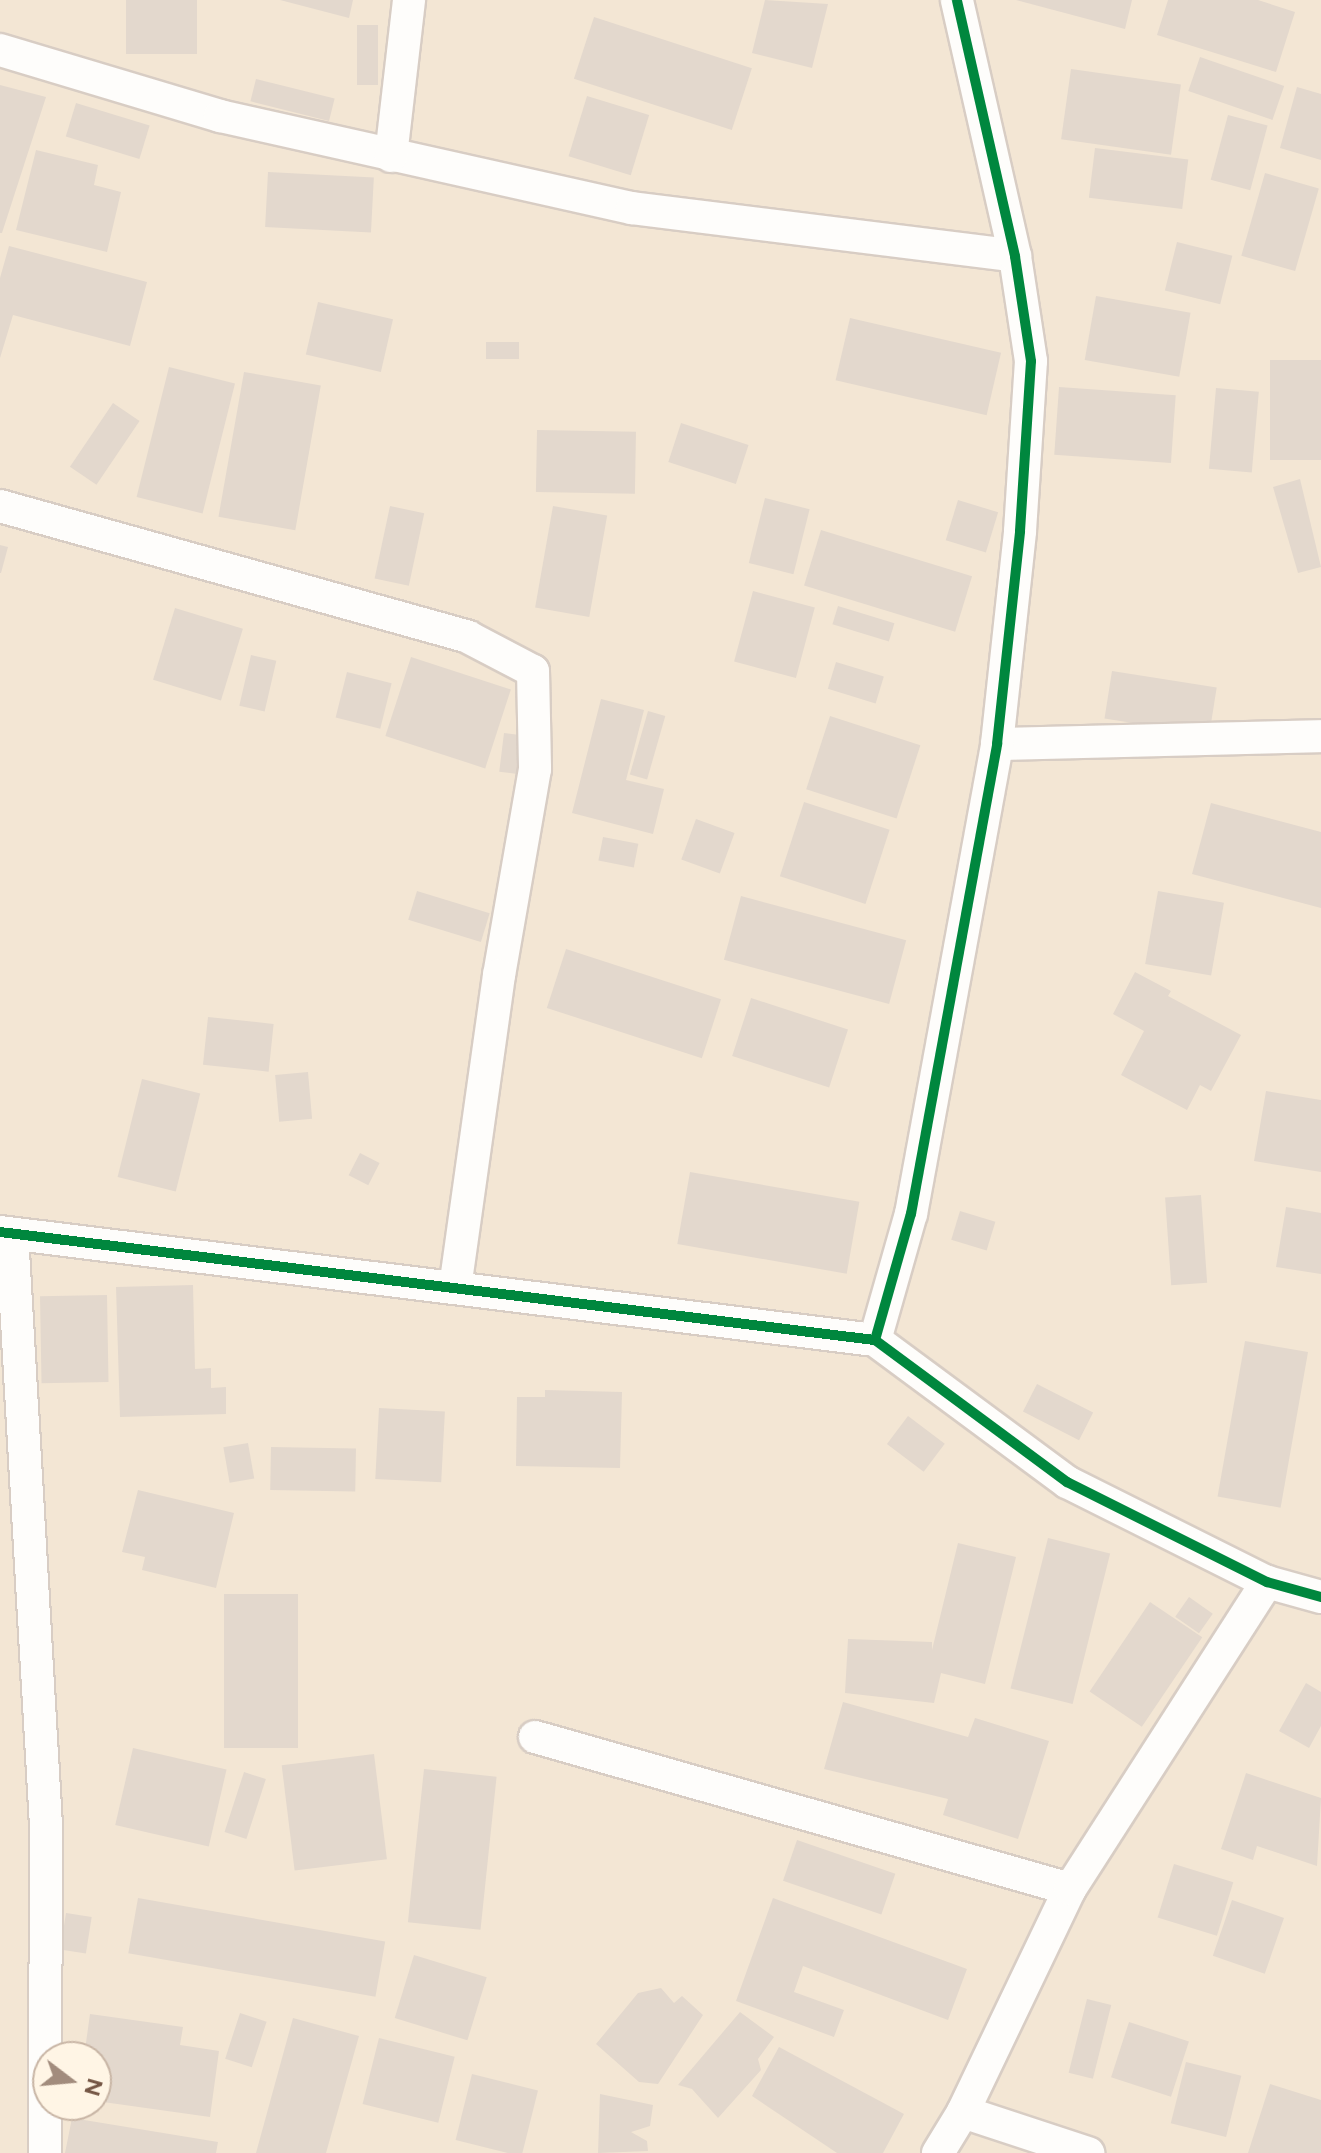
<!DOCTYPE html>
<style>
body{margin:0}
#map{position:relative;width:1321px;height:2153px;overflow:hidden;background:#f7f0e5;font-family:Figtree,sans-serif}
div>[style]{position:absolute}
.residential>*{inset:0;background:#f3e6d4}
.building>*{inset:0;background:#e3d8cd;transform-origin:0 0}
.roads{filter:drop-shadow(2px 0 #d8cdc4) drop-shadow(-2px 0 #d8cdc4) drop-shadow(0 2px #d8cdc4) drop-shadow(0 -2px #d8cdc4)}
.minor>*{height:32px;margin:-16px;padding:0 16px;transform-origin:16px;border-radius:16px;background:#fefdfb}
.cycleway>*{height:10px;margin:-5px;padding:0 5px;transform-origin:5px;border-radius:5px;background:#00873e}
span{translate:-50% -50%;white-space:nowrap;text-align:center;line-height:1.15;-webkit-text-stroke:6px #fff5e5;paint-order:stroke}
.north{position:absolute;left:32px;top:2041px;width:80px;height:80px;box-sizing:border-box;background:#fff5e5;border:2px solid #c8b5a5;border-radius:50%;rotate:106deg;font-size:22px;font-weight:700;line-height:32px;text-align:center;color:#755645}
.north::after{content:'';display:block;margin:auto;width:28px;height:36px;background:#a28c7d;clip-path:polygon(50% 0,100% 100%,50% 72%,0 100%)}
</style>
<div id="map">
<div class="residential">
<div style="clip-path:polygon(evenodd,0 0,1321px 0,1321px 2153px,0 2153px,0 0,48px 2057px,96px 2057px,96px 2105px,48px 2105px,48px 2057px)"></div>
</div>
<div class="building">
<div style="left:126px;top:0;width:71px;height:54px"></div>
<div style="clip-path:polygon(280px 0,353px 0,349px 18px)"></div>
<div style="clip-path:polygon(765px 0,828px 4px,812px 68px,752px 53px)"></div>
<div style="clip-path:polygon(1016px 0,1132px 0,1125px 29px)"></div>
<div style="clip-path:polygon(1168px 0,1258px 0,1295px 12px,1276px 72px,1157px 35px)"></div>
<div style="left:594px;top:17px;width:166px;height:65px;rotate:18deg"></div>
<div style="left:357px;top:25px;width:21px;height:60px"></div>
<div style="left:1200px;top:57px;width:89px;height:36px;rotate:19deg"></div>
<div style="left:1071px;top:69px;width:111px;height:71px;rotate:8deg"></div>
<div style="left:256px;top:79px;width:81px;height:23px;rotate:14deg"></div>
<div style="clip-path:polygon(0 85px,46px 97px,2px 233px,0 233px)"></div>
<div style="clip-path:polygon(1297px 87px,1321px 94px,1321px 160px,1280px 148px)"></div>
<div style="left:587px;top:96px;width:65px;height:63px;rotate:17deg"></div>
<div style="left:76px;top:103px;width:77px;height:35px;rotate:17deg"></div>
<div style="left:1228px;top:115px;width:41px;height:67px;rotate:15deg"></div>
<div style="left:1095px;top:148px;width:94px;height:50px;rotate:7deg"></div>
<div style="clip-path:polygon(36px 150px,98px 165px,94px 185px,121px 192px,107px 252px,16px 230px)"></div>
<div style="left:268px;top:172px;width:106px;height:55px;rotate:3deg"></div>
<div style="left:1265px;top:173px;width:56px;height:86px;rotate:16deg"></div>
<div style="left:1177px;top:242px;width:57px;height:50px;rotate:14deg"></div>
<div style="clip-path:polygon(9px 246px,147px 282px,130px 346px,13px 315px,0 358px,0 278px)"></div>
<div style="left:1096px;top:296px;width:96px;height:65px;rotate:10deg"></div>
<div style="left:318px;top:302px;width:77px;height:54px;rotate:13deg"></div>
<div style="left:850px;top:318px;width:155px;height:64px;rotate:13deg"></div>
<div style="left:519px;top:342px;width:17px;height:33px;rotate:90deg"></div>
<div style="left:1321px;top:360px;width:100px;height:51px;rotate:90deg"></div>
<div style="left:169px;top:367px;width:68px;height:134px;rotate:14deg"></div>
<div style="left:244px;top:372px;width:78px;height:147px;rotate:10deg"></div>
<div style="left:1059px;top:387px;width:117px;height:68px;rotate:4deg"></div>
<div style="left:1216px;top:388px;width:43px;height:81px;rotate:5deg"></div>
<div style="left:113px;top:403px;width:32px;height:77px;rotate:34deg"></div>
<div style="left:681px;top:423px;width:71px;height:41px;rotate:18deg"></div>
<div style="left:537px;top:430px;width:99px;height:62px;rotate:1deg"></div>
<div style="clip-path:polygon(1300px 479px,1321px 567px,1298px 573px,1273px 487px)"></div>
<div style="left:765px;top:498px;width:46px;height:67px;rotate:14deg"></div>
<div style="left:958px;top:500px;width:42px;height:42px;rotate:17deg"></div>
<div style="left:390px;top:506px;width:35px;height:74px;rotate:12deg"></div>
<div style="left:553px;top:506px;width:55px;height:103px;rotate:10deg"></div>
<div style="left:821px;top:530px;width:158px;height:58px;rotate:17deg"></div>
<div style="clip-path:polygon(0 545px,8px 547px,1px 573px,0 573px)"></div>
<div style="left:753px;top:591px;width:64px;height:73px;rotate:15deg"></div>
<div style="left:838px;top:606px;width:59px;height:19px;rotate:17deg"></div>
<div style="left:175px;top:608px;width:71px;height:75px;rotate:17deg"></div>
<div style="left:251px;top:655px;width:26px;height:52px;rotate:13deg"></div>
<div style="left:411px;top:657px;width:105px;height:83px;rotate:18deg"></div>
<div style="left:836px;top:662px;width:50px;height:28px;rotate:17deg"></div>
<div style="left:1112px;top:671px;width:106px;height:48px;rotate:9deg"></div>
<div style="left:347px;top:672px;width:46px;height:47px;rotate:14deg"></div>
<div style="clip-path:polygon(601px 699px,644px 710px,626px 780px,664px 789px,653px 834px,572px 813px)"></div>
<div style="left:648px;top:711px;width:18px;height:66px;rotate:16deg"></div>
<div style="left:830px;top:716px;width:95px;height:77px;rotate:18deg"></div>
<div style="left:504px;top:733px;width:24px;height:39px;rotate:7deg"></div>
<div style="left:804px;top:802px;width:90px;height:78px;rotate:18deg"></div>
<div style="clip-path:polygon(1211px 803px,1321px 832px,1321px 908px,1192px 874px)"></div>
<div style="left:696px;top:819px;width:41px;height:43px;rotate:20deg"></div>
<div style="left:603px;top:837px;width:36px;height:24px;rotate:11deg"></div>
<div style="left:417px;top:891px;width:76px;height:30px;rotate:17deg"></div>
<div style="left:1158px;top:891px;width:67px;height:74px;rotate:10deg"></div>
<div style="left:741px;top:896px;width:171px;height:66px;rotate:15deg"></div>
<div style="left:566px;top:949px;width:163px;height:62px;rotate:18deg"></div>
<div style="clip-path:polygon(1135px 972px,1171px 991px,1168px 996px,1241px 1035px,1211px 1091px,1200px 1085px,1187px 1110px,1121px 1075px,1144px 1031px,1113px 1014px)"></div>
<div style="left:751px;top:998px;width:102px;height:61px;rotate:18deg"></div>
<div style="left:208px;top:1017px;width:66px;height:48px;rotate:6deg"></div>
<div style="left:308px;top:1072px;width:47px;height:33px;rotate:85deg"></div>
<div style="left:142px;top:1079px;width:60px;height:101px;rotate:14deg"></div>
<div style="clip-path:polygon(1266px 1091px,1321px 1100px,1321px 1172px,1254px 1161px)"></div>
<div style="left:360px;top:1153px;width:22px;height:25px;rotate:27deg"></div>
<div style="left:690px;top:1172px;width:172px;height:73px;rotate:10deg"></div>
<div style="left:1201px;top:1195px;width:88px;height:36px;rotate:86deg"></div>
<div style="clip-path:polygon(1286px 1207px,1321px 1213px,1321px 1274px,1276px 1267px)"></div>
<div style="left:960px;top:1211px;width:37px;height:30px;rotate:17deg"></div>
<div style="clip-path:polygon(193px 1285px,195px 1369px,211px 1368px,211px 1388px,226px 1387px,226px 1414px,120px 1417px,116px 1287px)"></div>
<div style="left:107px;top:1295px;width:87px;height:67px;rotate:89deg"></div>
<div style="left:1245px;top:1341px;width:64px;height:158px;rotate:10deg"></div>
<div style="left:1037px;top:1384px;width:63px;height:31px;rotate:27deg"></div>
<div style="clip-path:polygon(545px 1390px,622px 1392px,620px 1468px,516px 1466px,517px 1397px,545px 1397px)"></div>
<div style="left:379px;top:1408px;width:66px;height:71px;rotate:3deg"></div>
<div style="left:908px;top:1416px;width:46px;height:35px;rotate:37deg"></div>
<div style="left:248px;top:1443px;width:36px;height:25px;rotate:80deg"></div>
<div style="left:271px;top:1447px;width:85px;height:43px;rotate:1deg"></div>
<div style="clip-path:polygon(138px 1490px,234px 1513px,216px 1588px,142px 1570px,145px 1557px,122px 1552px)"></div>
<div style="left:1048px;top:1538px;width:64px;height:155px;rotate:14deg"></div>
<div style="clip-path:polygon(958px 1543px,1016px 1557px,985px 1684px,941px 1673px,934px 1703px,845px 1693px,848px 1639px,932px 1642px,932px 1650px)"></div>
<div style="left:224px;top:1594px;width:74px;height:154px"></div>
<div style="left:1189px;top:1597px;width:29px;height:24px;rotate:35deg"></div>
<div style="left:1150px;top:1602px;width:63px;height:108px;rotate:34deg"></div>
<div style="clip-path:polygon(1306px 1683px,1321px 1692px,1321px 1726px,1309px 1748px,1279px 1731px)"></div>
<div style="clip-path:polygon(843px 1702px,968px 1737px,975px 1718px,1049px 1741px,1018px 1839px,943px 1815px,948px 1799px,824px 1769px)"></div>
<div style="left:133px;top:1748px;width:96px;height:79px;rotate:13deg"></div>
<div style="left:374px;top:1754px;width:106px;height:93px;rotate:83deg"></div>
<div style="left:424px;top:1769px;width:73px;height:154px;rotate:6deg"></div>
<div style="left:244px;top:1772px;width:23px;height:63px;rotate:18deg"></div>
<div style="clip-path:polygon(1246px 1773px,1321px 1798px,1317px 1866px,1257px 1846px,1253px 1860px,1221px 1849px)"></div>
<div style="left:797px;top:1840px;width:104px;height:43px;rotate:19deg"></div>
<div style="left:1174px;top:1864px;width:62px;height:56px;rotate:17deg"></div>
<div style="left:138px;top:1898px;width:251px;height:56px;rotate:10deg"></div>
<div style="clip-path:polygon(773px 1898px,967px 1969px,948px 2020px,803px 1966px,794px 1992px,844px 2010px,834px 2037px,736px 2001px)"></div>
<div style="left:1232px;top:1900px;width:55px;height:59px;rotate:19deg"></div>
<div style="left:66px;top:1913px;width:26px;height:37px;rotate:9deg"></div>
<div style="left:414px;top:1955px;width:76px;height:66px;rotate:17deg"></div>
<div style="clip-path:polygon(661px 1988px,674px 2003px,682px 1996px,703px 2015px,658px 2084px,639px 2082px,596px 2044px,638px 1993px)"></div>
<div style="left:1087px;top:1999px;width:25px;height:76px;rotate:14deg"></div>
<div style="clip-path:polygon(740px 2012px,774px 2037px,758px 2059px,761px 2070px,718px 2118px,692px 2089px,678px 2085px)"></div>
<div style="left:240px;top:2013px;width:28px;height:48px;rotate:18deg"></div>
<div style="clip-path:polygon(90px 2014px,183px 2027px,180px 2045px,219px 2051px,210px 2117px,96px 2101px,96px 2057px,84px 2057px)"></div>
<div style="clip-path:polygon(293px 2018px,359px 2036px,326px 2153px,256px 2153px)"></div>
<div style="left:1129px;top:2022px;width:63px;height:58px;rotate:18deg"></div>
<div style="left:379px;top:2038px;width:78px;height:68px;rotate:14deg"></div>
<div style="clip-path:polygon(779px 2047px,904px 2114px,883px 2153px,837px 2153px,752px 2096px)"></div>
<div style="left:1186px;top:2062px;width:57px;height:63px;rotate:14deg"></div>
<div style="left:472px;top:2074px;width:68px;height:68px;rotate:14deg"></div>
<div style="clip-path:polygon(1270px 2084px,1321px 2100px,1321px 2153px,1248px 2153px)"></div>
<div style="clip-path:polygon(600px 2094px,653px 2105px,650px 2126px,631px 2132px,647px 2141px,648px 2151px,598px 2153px)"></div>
<div style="clip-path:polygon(72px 2118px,218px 2142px,216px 2153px,65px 2153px)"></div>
</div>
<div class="roads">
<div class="minor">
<div style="left:0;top:50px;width:230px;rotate:16.7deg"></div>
<div style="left:220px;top:116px;width:422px;rotate:12.6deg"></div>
<div style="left:632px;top:208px;width:386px;rotate:7.1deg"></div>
<div style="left:391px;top:156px;width:157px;rotate:-83.4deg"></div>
<div style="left:0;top:506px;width:486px;rotate:15.6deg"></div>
<div style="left:468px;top:637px;width:73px;rotate:27.6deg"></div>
<div style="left:533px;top:671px;width:98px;rotate:88.8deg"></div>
<div style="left:535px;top:769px;width:209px;rotate:99.9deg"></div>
<div style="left:499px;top:975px;width:315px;rotate:98deg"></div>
<div style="left:997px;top:744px;width:324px;rotate:-1.4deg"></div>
<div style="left:0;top:1232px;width:882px;rotate:7.04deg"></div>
<div style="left:875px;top:1340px;width:239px;rotate:36.5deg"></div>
<div style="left:1067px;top:1482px;width:224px;rotate:26.6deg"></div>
<div style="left:1267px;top:1582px;width:56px;rotate:15.5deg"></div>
<div style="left:12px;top:1234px;width:593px;rotate:86.71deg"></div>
<div style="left:46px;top:1826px;width:327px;rotate:90.2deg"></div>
<div style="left:875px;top:1340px;width:131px;rotate:-74.1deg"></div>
<div style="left:911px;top:1214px;width:478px;rotate:-79.6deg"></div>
<div style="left:997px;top:744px;width:214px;rotate:-83.8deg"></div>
<div style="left:1020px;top:531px;width:170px;rotate:-86.3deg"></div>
<div style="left:1031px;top:361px;width:106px;rotate:-98.7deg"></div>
<div style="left:1015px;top:256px;width:262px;rotate:-102.8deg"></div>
<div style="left:535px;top:1737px;width:556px;rotate:15.86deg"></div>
<div style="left:963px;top:2112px;width:132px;rotate:18.2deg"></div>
<div style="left:938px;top:2153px;width:48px;rotate:-58.6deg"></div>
<div style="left:963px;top:2112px;width:247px;rotate:-64.4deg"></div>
<div style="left:1070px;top:1889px;width:365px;rotate:-57.3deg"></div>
</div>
</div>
<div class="cycleway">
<div style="left:0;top:1232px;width:882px;rotate:7.04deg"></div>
<div style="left:875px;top:1340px;width:239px;rotate:36.5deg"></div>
<div style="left:1067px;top:1482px;width:224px;rotate:26.6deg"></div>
<div style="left:1267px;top:1582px;width:56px;rotate:15.5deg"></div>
<div style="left:875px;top:1340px;width:131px;rotate:-74.1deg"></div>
<div style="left:911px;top:1214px;width:478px;rotate:-79.6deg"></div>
<div style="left:997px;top:744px;width:214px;rotate:-83.8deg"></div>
<div style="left:1020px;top:531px;width:170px;rotate:-86.3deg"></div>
<div style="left:1031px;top:361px;width:106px;rotate:-98.7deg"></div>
<div style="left:1015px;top:256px;width:262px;rotate:-102.8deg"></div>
</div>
<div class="north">N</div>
</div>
